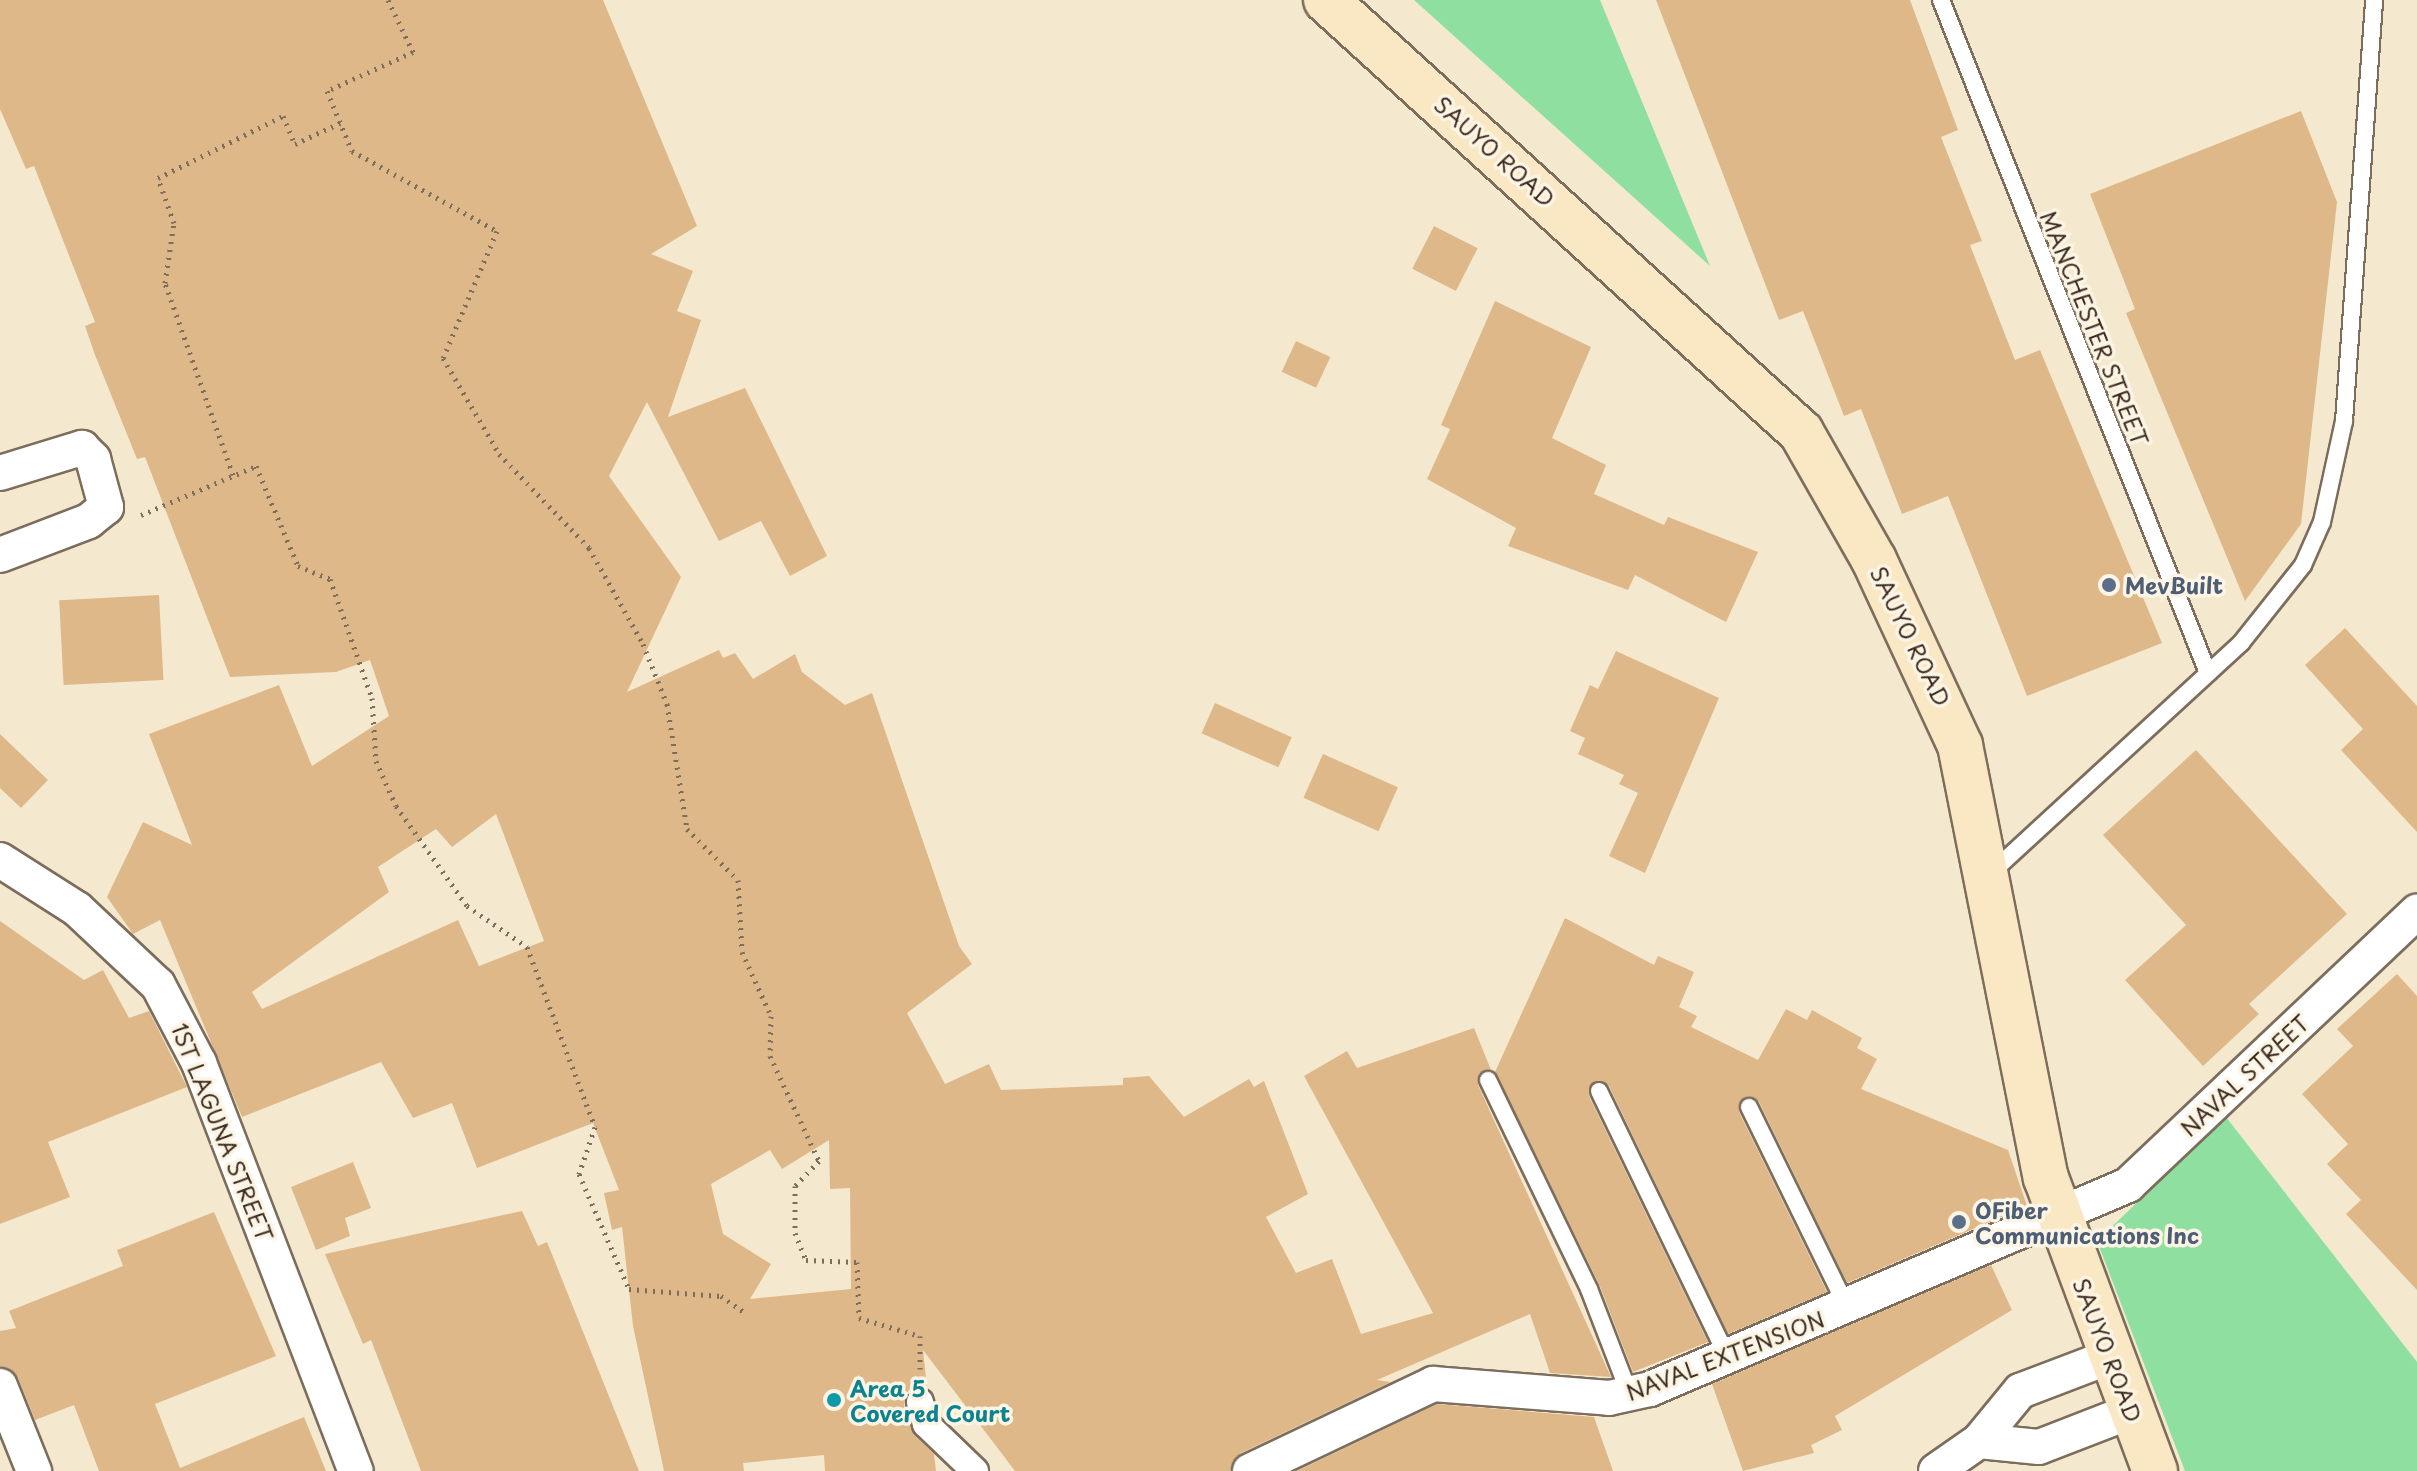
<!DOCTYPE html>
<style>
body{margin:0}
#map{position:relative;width:2417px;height:1471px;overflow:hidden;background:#f4e9cf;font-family:"Playpen Sans",sans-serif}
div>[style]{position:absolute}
.green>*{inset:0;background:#8fe0a0}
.building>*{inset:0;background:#dfb88a;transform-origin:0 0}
.path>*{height:5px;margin-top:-2.5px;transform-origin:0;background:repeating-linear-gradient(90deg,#7c6d5c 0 2px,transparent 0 8px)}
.roads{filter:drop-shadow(2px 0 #7c6d5c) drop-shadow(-2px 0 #7c6d5c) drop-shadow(0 2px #7c6d5c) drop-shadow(0 -2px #7c6d5c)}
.service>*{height:16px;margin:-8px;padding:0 8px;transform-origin:8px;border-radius:8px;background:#fff}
.pedestrian>*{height:26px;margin:-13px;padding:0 13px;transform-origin:13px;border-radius:13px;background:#fff}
.minor>*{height:34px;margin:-17px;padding:0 17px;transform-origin:17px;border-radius:17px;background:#fff}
.secondary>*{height:44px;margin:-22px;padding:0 22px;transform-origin:22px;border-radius:22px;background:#fae7c3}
.dots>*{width:22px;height:22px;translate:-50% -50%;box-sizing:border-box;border:4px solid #fcf5e5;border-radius:50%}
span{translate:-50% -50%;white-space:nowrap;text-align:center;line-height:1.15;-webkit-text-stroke:7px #fcf5e5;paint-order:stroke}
.street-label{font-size:22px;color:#3b2a1e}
.service-label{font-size:22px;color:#4e5e75;font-weight:700}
.left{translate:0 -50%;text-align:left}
.culture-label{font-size:22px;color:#0d838f;font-weight:700}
</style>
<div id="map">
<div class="green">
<div style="clip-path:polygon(1414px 0,1600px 0,1710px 266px)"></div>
<div style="clip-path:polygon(2226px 1117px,2417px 1362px,2417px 1471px,2185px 1471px,2097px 1241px)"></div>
</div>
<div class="building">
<div style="clip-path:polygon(evenodd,0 0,603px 0,697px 226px,651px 254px,693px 271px,677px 311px,701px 320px,668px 417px,745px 388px,827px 556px,790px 576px,761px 521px,719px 541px,647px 402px,609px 476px,681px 577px,627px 692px,719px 650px,723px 658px,735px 653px,753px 679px,795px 654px,802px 672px,845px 705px,872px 693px,959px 946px,972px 964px,907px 1013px,945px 1084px,989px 1064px,1001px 1090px,1123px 1085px,1123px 1078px,1149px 1076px,1184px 1117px,1249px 1079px,1254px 1087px,1264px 1081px,1308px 1194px,1266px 1217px,1296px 1273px,1332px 1259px,1361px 1334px,1433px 1313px,1304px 1076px,1347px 1051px,1357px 1068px,1474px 1028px,1491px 1070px,1479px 1073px,1478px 1085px,1611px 1377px,1550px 1373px,1530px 1314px,1377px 1380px,1391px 1382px,1241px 1453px,1230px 1471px,1015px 1471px,923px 1350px,927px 1388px,909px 1390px,904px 1405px,914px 1435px,934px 1454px,936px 1471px,825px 1471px,824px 1455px,743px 1463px,744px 1471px,664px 1471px,633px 1326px,622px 1227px,612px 1230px,604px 1193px,619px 1190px,593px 1123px,477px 1168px,452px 1103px,413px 1118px,381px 1062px,242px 1117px,160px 920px,133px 934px,107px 897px,143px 822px,192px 845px,149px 734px,279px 685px,312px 766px,389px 716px,370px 660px,336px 672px,230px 677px,145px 457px,137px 459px,95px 355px,85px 326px,95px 322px,34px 166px,26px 169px,0 109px,0 0,496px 814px,544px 941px,479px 966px,458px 920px,262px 1009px,252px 992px,389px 892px,378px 867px,436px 829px,452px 847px,496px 814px,0 0,829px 1140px,830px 1189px,850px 1188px,851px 1289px,750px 1299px,771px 1264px,723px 1234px,711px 1184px,770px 1150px,782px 1169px,829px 1140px)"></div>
<div style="clip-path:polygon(1656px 0,1910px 0,1958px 130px,1941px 137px,1982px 241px,1970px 245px,2015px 360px,2040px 350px,2162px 643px,2027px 696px,1948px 496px,1902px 514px,1861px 409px,1844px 416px,1803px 311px,1779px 320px)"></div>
<div style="clip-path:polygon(2301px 111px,2337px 202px,2301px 524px,2245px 601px,2126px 313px,2135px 309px,2090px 194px)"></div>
<div style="left:1434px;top:226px;width:49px;height:48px;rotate:27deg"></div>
<div style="clip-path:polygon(1495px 301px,1591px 347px,1552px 438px,1606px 465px,1594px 494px,1664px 525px,1668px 517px,1758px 552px,1726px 622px,1635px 575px,1628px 590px,1508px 546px,1516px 528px,1427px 479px,1450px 429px,1441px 425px)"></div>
<div style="left:1296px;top:341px;width:38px;height:34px;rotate:25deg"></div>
<div style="left:159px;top:595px;width:85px;height:100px;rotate:87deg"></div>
<div style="clip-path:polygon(2345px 628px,2417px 706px,2417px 832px,2341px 750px,2363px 729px,2305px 665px)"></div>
<div style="clip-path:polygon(1616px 651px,1719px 698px,1645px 873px,1609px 856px,1638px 793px,1619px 784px,1624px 775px,1578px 754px,1585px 738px,1570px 731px,1590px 685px,1598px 689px)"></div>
<div style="left:1215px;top:703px;width:84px;height:33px;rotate:24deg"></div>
<div style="clip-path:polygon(0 734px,48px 780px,21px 808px,0 788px)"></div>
<div style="clip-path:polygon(2196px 750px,2347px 914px,2249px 1004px,2259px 1014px,2203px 1066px,2125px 980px,2186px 925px,2103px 835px)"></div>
<div style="left:1323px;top:754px;width:82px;height:48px;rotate:24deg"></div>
<div style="clip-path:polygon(1565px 918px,1654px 965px,1658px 956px,1694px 972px,1679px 1007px,1697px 1016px,1691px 1027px,1758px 1060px,1786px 1009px,1807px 1020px,1812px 1010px,1862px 1038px,1857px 1048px,1877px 1059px,1861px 1089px,2008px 1150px,2027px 1206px,1847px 1283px,1759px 1102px,1745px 1097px,1739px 1112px,1827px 1292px,1728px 1334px,1609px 1086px,1595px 1081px,1589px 1096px,1708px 1342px,1633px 1372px,1599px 1284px,1495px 1072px)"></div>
<div style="clip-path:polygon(0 921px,84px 980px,103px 970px,129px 1018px,149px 1011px,187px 1087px,48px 1142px,70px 1197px,0 1224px)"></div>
<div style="clip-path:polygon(2397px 974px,2417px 996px,2417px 1290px,2346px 1214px,2361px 1200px,2327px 1164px,2348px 1144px,2302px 1094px,2353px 1046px,2337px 1029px)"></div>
<div style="clip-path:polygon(353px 1162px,371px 1208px,345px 1218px,350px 1236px,316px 1250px,291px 1187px)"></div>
<div style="clip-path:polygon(522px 1211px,538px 1246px,547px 1242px,639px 1471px,421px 1471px,371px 1340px,363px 1344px,325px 1254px)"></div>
<div style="clip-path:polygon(214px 1212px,276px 1356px,155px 1404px,180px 1468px,304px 1417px,326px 1471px,99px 1471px,74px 1405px,35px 1420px,18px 1378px,0 1366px,0 1331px,16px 1328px,9px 1311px,123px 1266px,117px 1250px)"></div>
<div style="clip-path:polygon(1991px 1265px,2012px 1310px,1835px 1416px,1842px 1430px,1811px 1445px,1814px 1453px,1743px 1471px,1712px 1384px)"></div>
<div style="clip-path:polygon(1437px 1404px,1594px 1417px,1613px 1471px,1297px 1471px)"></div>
</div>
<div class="path">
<div style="left:388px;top:0;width:58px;rotate:64.3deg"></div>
<div style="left:413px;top:52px;width:94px;rotate:155.6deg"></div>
<div style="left:327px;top:91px;width:65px;rotate:67.4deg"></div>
<div style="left:352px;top:151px;width:166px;rotate:28.9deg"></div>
<div style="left:497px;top:231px;width:138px;rotate:113deg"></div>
<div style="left:443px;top:358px;width:111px;rotate:59.7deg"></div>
<div style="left:499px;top:454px;width:130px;rotate:46.2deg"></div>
<div style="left:589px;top:548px;width:110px;rotate:60.6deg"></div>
<div style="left:643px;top:644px;width:65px;rotate:68.2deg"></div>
<div style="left:667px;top:704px;width:127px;rotate:80.9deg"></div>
<div style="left:687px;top:829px;width:72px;rotate:45deg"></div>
<div style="left:738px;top:880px;width:72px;rotate:86.8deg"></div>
<div style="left:742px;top:952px;width:70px;rotate:65.6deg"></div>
<div style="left:771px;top:1016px;width:40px;rotate:91.4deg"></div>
<div style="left:770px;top:1056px;width:116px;rotate:65deg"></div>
<div style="left:819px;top:1161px;width:35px;rotate:134deg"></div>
<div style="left:795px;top:1186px;width:47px;rotate:90deg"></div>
<div style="left:795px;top:1233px;width:29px;rotate:68deg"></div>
<div style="left:806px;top:1260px;width:51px;rotate:2.2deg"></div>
<div style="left:857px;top:1262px;width:56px;rotate:88deg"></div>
<div style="left:859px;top:1318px;width:64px;rotate:16.4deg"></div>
<div style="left:920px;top:1336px;width:33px;rotate:90deg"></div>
<div style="left:233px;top:475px;width:204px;rotate:-109.5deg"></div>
<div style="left:165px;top:283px;width:61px;rotate:-81.5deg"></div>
<div style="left:174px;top:223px;width:48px;rotate:-109.6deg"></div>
<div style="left:158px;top:178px;width:140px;rotate:-26.4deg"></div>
<div style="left:283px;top:116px;width:30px;rotate:67deg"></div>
<div style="left:295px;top:144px;width:50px;rotate:-25deg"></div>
<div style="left:141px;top:515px;width:125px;rotate:-23.1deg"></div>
<div style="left:256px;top:466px;width:108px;rotate:67.2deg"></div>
<div style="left:298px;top:566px;width:35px;rotate:22deg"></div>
<div style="left:330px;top:579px;width:126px;rotate:70.6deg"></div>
<div style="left:372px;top:698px;width:63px;rotate:86.4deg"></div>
<div style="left:376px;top:761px;width:49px;rotate:66deg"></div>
<div style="left:396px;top:806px;width:123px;rotate:54.6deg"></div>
<div style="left:467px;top:906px;width:73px;rotate:34.3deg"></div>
<div style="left:527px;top:947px;width:192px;rotate:69.3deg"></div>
<div style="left:595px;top:1127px;width:50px;rotate:108.8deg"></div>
<div style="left:579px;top:1174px;width:125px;rotate:66.5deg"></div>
<div style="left:629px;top:1289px;width:92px;rotate:4.4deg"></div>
<div style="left:721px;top:1296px;width:28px;rotate:35deg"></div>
</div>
<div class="roads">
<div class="service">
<div style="left:1941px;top:0;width:724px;rotate:68.36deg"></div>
<div style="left:1991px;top:873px;width:340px;rotate:-42.6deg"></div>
<div style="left:2241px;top:643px;width:100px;rotate:-51.5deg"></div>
<div style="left:2303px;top:565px;width:47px;rotate:-66.2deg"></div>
<div style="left:2322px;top:522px;width:103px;rotate:-77.7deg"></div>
<div style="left:2344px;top:421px;width:422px;rotate:-85.9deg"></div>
<div style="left:1488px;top:1080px;width:232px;rotate:64.2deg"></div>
<div style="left:1589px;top:1289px;width:114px;rotate:68.9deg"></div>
<div style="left:1599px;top:1091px;width:297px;rotate:64.2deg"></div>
<div style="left:1749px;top:1107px;width:223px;rotate:63.9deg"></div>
</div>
<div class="pedestrian">
<div style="left:920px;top:1402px;width:23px;rotate:75deg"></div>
<div style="left:926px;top:1424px;width:68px;rotate:43.8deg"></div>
</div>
<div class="minor">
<div style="left:0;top:473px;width:86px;rotate:-17deg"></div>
<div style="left:82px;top:448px;width:16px;rotate:45deg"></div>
<div style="left:93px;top:459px;width:50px;rotate:74.8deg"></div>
<div style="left:106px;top:507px;width:22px;rotate:141deg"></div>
<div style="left:89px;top:521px;width:95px;rotate:159.1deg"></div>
<div style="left:0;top:860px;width:91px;rotate:32.5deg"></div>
<div style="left:77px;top:909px;width:111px;rotate:43.2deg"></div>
<div style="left:158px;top:985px;width:88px;rotate:62.3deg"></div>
<div style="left:199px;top:1063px;width:437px;rotate:69deg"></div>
<div style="left:0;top:1386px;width:92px;rotate:68.2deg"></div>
<div style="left:1979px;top:1441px;width:60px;rotate:5.7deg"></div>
<div style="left:2039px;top:1447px;width:100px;rotate:-21.2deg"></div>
<div style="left:1250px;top:1471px;width:203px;rotate:-25.4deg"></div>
<div style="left:1433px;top:1384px;width:177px;rotate:4.5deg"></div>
<div style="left:1609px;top:1398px;width:42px;rotate:-12.4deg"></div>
<div style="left:1650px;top:1389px;width:520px;rotate:-23.11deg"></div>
<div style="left:2128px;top:1185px;width:398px;rotate:-43.4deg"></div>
<div style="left:1936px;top:1471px;width:52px;rotate:-34.9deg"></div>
<div style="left:1979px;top:1441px;width:65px;rotate:-50.6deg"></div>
<div style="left:2020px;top:1391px;width:98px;rotate:-20.8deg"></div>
</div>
<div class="secondary">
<div style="left:1326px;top:0;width:642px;rotate:42.29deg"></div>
<div style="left:1801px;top:432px;width:147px;rotate:60.3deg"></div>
<div style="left:1874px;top:560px;width:204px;rotate:65.1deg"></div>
<div style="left:1960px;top:745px;width:441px;rotate:78.8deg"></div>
<div style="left:2046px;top:1178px;width:313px;rotate:69.6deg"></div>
</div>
</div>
<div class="dots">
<div style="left:2109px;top:585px;background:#5c6f8a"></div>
<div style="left:1959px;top:1222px;background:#5c6f8a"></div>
<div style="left:834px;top:1400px;background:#0f9aa8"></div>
</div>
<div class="street-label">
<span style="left:1495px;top:151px;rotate:42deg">SAUYO ROAD</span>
<span style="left:2095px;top:328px;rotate:68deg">MANCHESTER STREET</span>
<span style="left:1911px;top:636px;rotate:64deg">SAUYO ROAD</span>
<span style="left:2244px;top:1075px;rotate:-43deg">NAVAL STREET</span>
<span style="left:223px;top:1132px;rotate:68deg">1ST LAGUNA STREET</span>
<span style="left:2108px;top:1350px;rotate:69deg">SAUYO ROAD</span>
<span style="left:1725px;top:1355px;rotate:-21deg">NAVAL EXTENSION</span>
</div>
<div class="service-label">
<span class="left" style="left:2125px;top:585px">MevBuilt</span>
<span class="left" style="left:1975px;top:1222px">OFiber<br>Communications Inc</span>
</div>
<div class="culture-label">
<span class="left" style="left:850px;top:1400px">Area 5<br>Covered Court</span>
</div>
</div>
